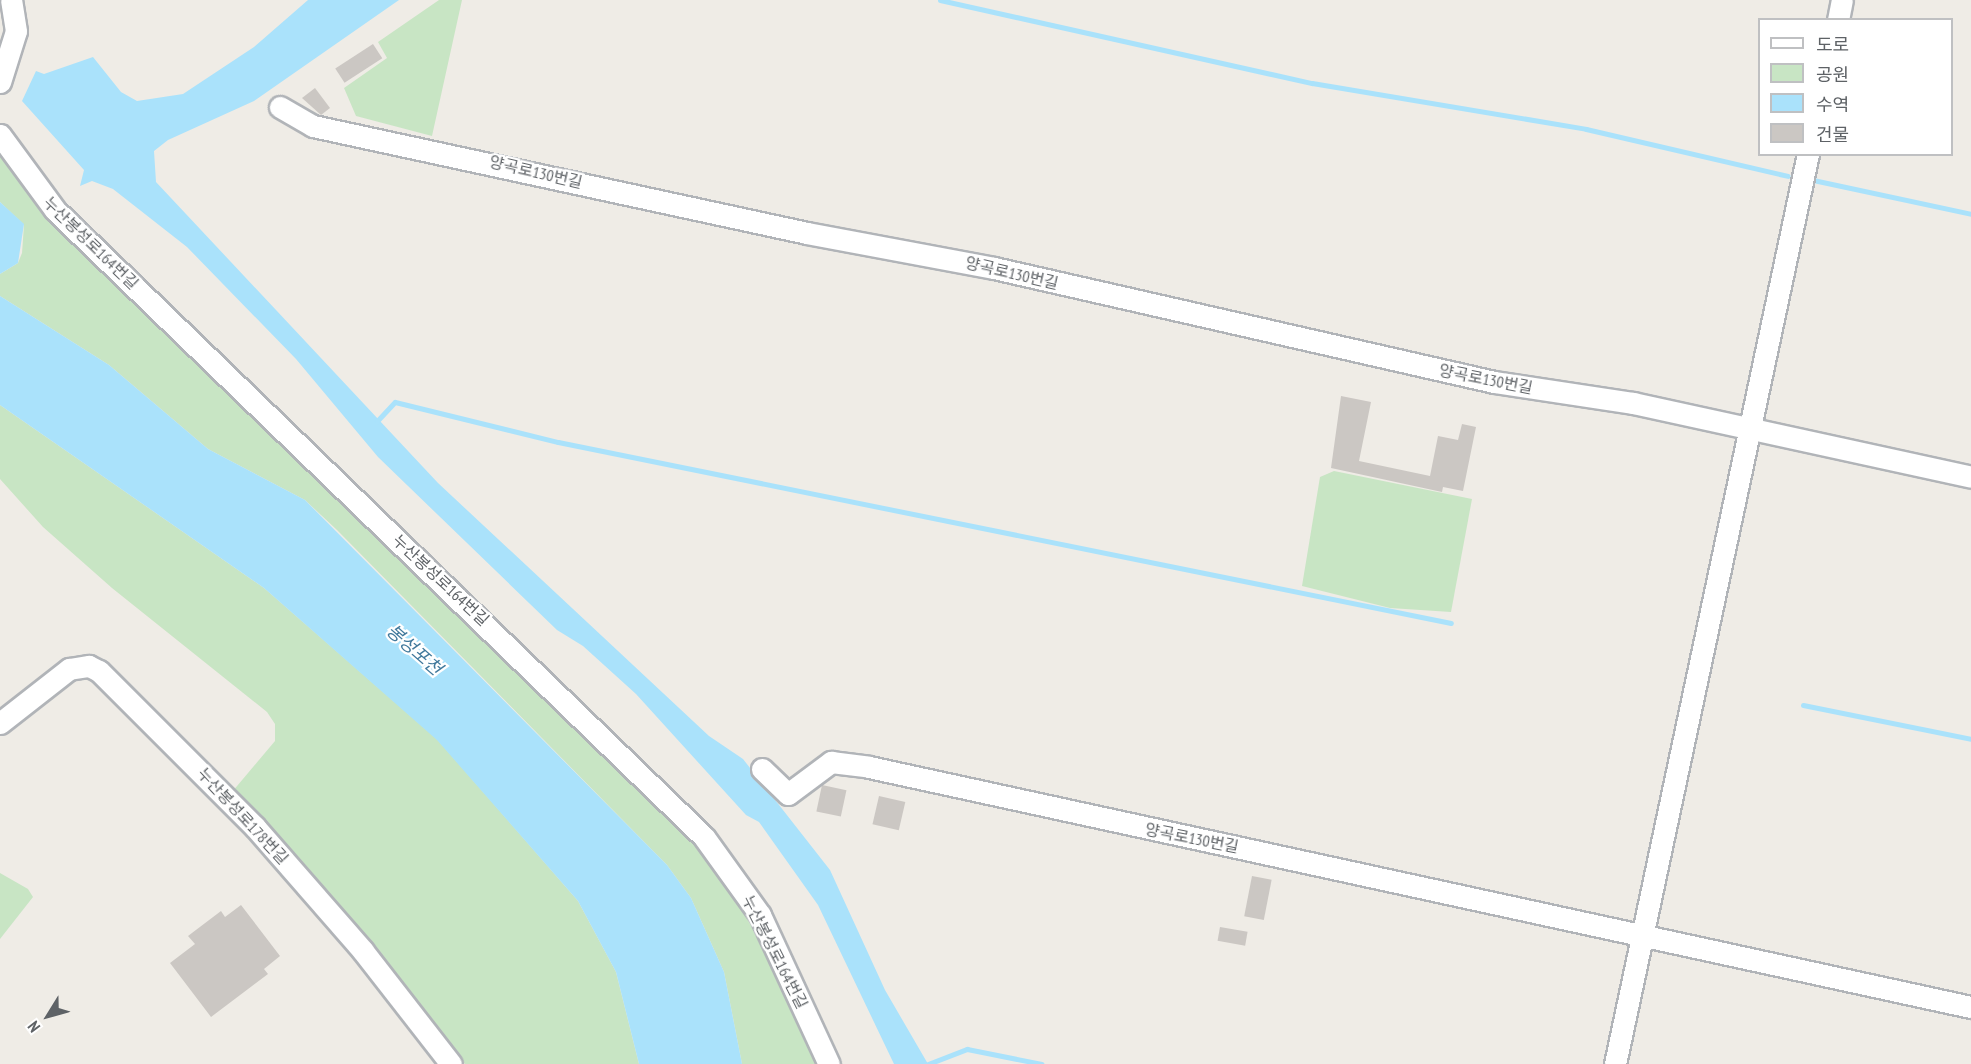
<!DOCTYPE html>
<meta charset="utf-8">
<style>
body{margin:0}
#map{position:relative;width:1971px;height:1064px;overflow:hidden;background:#efece6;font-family:"PT Sans Narrow","Noto Sans KR",sans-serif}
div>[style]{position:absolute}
.green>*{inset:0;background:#c8e5c4}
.water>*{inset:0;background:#aae2fb}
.stream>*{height:5px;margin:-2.5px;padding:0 2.5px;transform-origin:2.5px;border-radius:2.5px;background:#aae2fb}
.building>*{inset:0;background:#cbc7c3;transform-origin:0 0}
.roads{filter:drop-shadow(2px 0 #b1b4b8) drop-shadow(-2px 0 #b1b4b8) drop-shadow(0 2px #b1b4b8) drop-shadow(0 -2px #b1b4b8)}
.minor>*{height:21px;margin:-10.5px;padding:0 10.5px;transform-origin:10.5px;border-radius:10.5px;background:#fff}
span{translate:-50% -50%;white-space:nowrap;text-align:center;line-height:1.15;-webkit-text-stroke:4.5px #fff;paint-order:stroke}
.street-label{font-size:16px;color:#5e6266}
.water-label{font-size:18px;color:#41799c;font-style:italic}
.legend{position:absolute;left:1758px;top:18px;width:195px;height:138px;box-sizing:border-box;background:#fff;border:2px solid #bfc0c2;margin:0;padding:8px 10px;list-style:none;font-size:18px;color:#5e6266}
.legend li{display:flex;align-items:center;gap:12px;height:30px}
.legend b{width:30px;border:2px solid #bfc0c2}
.north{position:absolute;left:18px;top:986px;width:60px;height:60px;-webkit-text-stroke:4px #fff;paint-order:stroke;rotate:233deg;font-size:16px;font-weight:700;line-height:24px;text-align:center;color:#5e6266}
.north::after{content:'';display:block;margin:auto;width:21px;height:27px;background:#5e6266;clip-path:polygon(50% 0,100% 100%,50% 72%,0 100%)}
</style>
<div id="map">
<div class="green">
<div style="clip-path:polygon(439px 0,462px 0,432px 136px,356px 116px,344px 88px,387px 58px,378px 42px)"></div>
<div style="clip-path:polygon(0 152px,48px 215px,678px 818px,747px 907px,823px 1064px,742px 1064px,724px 972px,691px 898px,667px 865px,337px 530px,305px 500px,208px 449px,109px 365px,0 296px,0 274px,18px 263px,22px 253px,24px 225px,0 202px)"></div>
<div style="clip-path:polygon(0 405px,264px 588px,437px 739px,578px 901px,616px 972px,639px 1064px,465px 1064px,404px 983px,232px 792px,275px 741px,275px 724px,267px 712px,112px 588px,43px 527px,0 479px)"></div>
<div style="clip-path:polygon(1334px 471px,1472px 499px,1451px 612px,1390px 608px,1302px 586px,1320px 477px)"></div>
<div style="clip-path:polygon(0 873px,28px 889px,33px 897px,0 939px)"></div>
</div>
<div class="water">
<div style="clip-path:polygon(308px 0,399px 0,254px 101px,168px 140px,154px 151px,156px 182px,438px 483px,709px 736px,743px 759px,830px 870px,885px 990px,928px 1064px,894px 1064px,818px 905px,759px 822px,746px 815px,636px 694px,583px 646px,557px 630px,378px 457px,296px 359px,187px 247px,113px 189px,92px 181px,80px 186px,84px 170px,22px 101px,36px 71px,44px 74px,93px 57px,121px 92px,137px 101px,183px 94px,254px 47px)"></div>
<div style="clip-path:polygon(0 202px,24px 224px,18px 263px,0 274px)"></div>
<div style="clip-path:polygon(0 296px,109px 365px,208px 449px,305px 500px,667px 865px,691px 898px,724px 972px,742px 1064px,639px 1064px,616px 972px,578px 901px,437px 740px,264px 588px,0 405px)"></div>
</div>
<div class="stream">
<div style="left:940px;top:0;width:381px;rotate:12.6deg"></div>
<div style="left:1312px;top:83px;width:278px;rotate:9.5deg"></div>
<div style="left:1586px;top:129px;width:207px;rotate:13.1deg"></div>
<div style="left:1813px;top:180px;width:162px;rotate:12.1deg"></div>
<div style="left:377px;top:421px;width:26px;rotate:-47deg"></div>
<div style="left:395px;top:402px;width:168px;rotate:13.8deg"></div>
<div style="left:558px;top:442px;width:911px;rotate:11.46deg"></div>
<div style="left:1803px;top:705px;width:171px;rotate:11.4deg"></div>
<div style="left:928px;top:1064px;width:42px;rotate:-21deg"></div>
<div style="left:967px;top:1049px;width:76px;rotate:11.3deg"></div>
</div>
<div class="building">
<div style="left:373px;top:44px;width:17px;height:45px;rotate:57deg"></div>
<div style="clip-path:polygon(315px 88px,330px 108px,321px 115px,302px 98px)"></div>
<div style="clip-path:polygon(1341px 396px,1371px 402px,1359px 461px,1430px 476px,1438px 436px,1458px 440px,1462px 424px,1476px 427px,1463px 491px,1443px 487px,1442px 492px,1331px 468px)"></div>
<div style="left:822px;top:785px;width:25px;height:27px;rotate:12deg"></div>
<div style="left:879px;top:796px;width:27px;height:29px;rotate:13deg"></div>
<div style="left:1252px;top:876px;width:20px;height:41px;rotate:11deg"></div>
<div style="clip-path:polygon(241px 905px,280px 956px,264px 969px,268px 974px,211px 1017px,170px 963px,195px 944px,188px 936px,221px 911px,225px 917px)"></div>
<div style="left:1220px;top:927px;width:28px;height:14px;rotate:10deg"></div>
</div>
<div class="roads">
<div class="minor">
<div style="left:1838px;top:20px;width:20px;rotate:-79deg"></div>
<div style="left:0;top:82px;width:53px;rotate:-72.6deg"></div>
<div style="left:16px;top:31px;width:31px;rotate:-99deg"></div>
<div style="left:280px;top:107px;width:38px;rotate:30deg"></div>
<div style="left:313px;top:126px;width:505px;rotate:12.22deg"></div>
<div style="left:807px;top:233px;width:190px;rotate:10.6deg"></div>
<div style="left:994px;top:268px;width:513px;rotate:12.84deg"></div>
<div style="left:1494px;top:382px;width:141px;rotate:8.6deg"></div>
<div style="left:1633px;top:403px;width:346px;rotate:12.3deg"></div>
<div style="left:0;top:135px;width:93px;rotate:53.7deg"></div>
<div style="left:55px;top:210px;width:902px;rotate:44.01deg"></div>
<div style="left:704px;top:837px;width:96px;rotate:54.3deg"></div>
<div style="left:760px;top:915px;width:164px;rotate:65.2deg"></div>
<div style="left:0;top:723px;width:88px;rotate:-38deg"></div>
<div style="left:69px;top:669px;width:20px;rotate:-9deg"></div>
<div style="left:89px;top:666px;width:11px;rotate:27deg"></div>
<div style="left:99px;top:671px;width:221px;rotate:45deg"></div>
<div style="left:255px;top:827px;width:164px;rotate:48.9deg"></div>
<div style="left:363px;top:951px;width:143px;rotate:52.1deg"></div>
<div style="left:762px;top:769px;width:36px;rotate:44deg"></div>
<div style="left:788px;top:794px;width:54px;rotate:-36.7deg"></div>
<div style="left:831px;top:762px;width:38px;rotate:7deg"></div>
<div style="left:869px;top:767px;width:1128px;rotate:12.29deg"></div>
<div style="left:1615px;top:1064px;width:930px;rotate:-78.03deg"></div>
</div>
</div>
<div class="street-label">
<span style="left:536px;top:172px;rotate:13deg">양곡로130번길</span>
<span style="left:91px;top:243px;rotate:44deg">누산봉성로164번길</span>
<span style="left:1012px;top:273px;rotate:13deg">양곡로130번길</span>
<span style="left:1486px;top:379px;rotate:11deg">양곡로130번길</span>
<span style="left:441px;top:580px;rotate:43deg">누산봉성로164번길</span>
<span style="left:243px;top:816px;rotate:47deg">누산봉성로178번길</span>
<span style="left:1192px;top:838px;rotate:11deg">양곡로130번길</span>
<span style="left:775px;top:952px;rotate:63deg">누산봉성로164번길</span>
</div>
<div class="water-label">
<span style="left:414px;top:650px;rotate:41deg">봉성포천</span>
</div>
<ul class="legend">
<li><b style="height:8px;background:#fff"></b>도로</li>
<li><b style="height:16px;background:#c8e5c4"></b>공원</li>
<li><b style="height:16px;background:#aae2fb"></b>수역</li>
<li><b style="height:16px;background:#cbc7c3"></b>건물</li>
</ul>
<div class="north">N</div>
</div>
